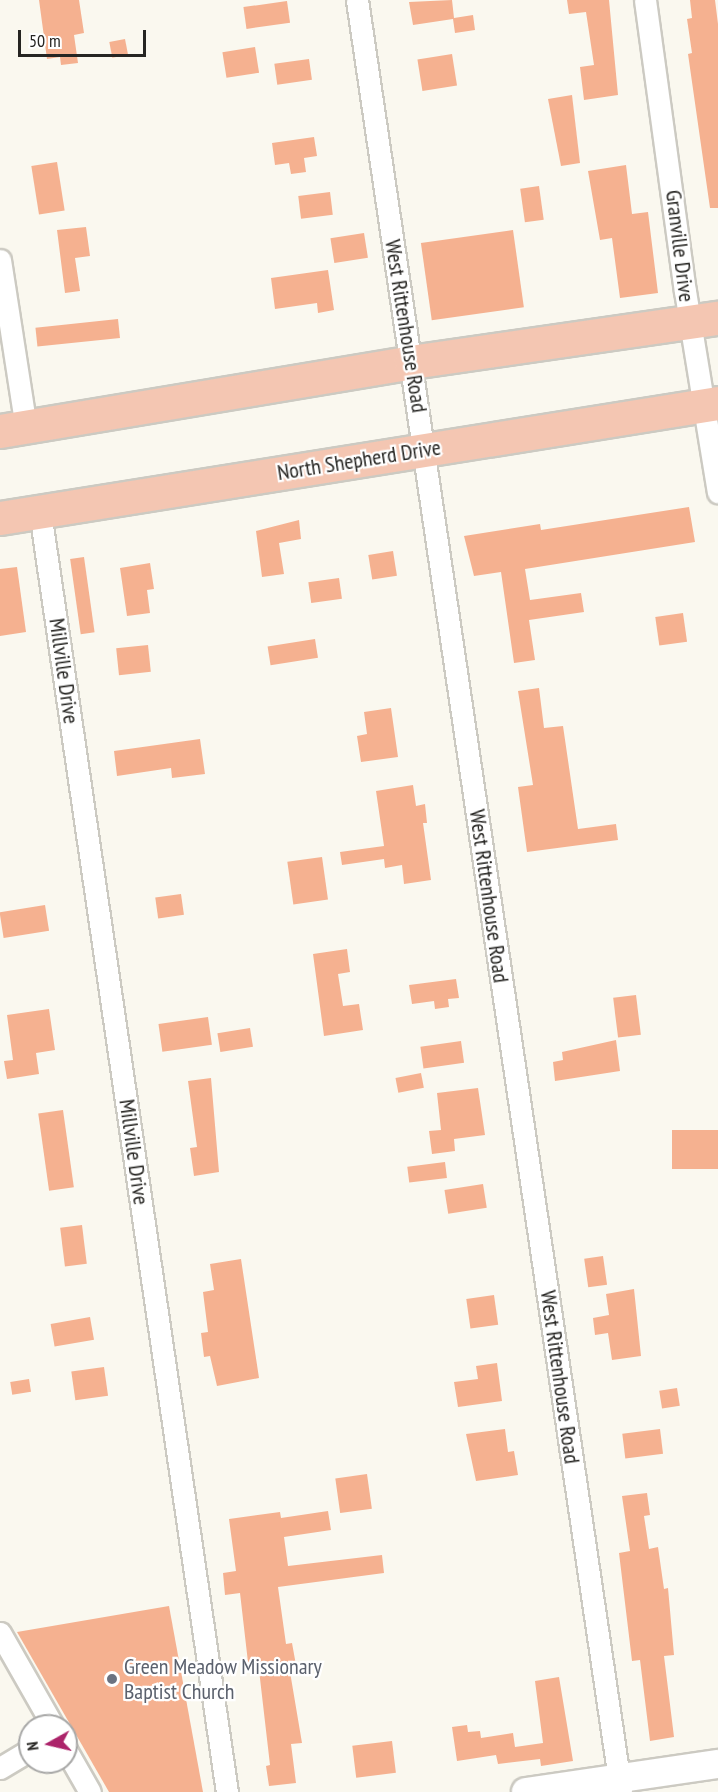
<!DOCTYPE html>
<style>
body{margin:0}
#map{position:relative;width:718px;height:1792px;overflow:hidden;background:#faf8ef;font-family:"PT Sans Narrow",sans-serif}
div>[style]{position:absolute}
.building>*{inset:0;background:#f5b190;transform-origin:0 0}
.roads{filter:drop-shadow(2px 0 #cccac2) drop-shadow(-2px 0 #cccac2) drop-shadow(0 2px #cccac2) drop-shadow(0 -2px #cccac2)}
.street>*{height:21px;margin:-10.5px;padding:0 10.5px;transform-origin:10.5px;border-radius:10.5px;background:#fff}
.secondary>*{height:28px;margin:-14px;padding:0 14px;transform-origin:14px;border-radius:14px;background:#fff}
.primary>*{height:33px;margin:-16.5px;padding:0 16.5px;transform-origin:16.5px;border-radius:16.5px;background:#f4c6b2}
.dots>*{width:16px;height:16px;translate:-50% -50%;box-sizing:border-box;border:3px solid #fff;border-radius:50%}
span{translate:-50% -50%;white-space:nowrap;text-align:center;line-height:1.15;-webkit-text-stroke:4.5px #fff;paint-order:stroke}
.street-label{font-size:22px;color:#262522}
.worship-label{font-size:22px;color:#5b616d}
.left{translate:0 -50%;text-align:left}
.north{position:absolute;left:18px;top:1714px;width:60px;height:60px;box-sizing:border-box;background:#fff;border:2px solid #a8a8a7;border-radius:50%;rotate:262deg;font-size:16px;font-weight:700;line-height:24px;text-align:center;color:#262522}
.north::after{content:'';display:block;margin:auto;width:21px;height:27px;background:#ac246a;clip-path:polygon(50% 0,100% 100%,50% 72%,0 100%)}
.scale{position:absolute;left:18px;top:30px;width:128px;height:27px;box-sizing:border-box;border:3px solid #262522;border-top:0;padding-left:8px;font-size:18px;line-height:21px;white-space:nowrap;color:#262522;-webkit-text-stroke:4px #fff;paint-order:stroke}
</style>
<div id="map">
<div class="building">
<div style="clip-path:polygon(39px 0,79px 0,84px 33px,74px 35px,78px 63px,61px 65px,60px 57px,47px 59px)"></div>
<div style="clip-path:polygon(452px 0,454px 18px,473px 15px,475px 30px,455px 33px,453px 19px,413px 25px,409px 2px)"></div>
<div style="clip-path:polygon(567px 0,609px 0,618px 95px,584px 100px,580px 67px,594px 65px,586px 12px,569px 14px)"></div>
<div style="clip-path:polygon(690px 0,715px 0,718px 24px,718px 208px,710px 208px,688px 54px,692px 53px,687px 19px,692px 18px)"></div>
<div style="left:287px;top:1px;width:22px;height:44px;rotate:82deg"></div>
<div style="left:125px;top:39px;width:16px;height:16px;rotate:79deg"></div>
<div style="left:255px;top:47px;width:26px;height:33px;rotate:81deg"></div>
<div style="left:452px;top:54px;width:32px;height:35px;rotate:81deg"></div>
<div style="left:309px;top:59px;width:21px;height:35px;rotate:82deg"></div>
<div style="clip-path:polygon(572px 95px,580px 163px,561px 166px,548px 99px)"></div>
<div style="clip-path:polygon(314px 137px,317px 156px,304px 158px,306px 172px,291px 174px,289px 163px,275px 165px,272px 143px)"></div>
<div style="left:57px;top:162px;width:49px;height:26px;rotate:81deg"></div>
<div style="clip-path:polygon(626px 165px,632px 214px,648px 212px,658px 293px,620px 298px,612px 238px,600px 240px,588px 171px)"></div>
<div style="left:539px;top:186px;width:34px;height:19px;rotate:82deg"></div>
<div style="left:330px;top:192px;width:23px;height:32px;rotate:83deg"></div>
<div style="clip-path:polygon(86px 227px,90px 256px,75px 258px,80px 291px,65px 293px,57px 230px)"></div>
<div style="left:513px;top:230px;width:78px;height:93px;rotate:82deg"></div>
<div style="left:364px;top:233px;width:25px;height:34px;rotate:81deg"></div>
<div style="clip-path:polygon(328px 270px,334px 310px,318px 313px,317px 303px,275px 309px,271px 278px)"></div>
<div style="left:118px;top:319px;width:19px;height:83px;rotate:84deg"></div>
<div style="clip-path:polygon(689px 507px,695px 542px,525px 569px,530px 600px,581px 593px,584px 612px,529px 620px,535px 660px,514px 663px,501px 572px,474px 576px,464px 536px,540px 524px,541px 530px)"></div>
<div style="clip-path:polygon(299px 520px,301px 539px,279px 543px,284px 574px,262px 577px,256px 531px)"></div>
<div style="left:393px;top:551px;width:25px;height:25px;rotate:81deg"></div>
<div style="left:84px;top:557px;width:76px;height:14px;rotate:82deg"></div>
<div style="clip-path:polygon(150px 563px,154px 589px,147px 590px,150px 613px,127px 616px,120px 568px)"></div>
<div style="clip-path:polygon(17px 567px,26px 632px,0 636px,0 569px)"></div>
<div style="left:339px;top:578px;width:21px;height:31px;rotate:82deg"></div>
<div style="left:683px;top:613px;width:29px;height:28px;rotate:82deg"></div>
<div style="left:315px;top:639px;width:19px;height:48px;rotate:81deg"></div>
<div style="left:148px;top:645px;width:27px;height:32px;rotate:84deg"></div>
<div style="clip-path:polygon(539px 688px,544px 728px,563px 726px,578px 829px,616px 824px,618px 840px,527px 852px,518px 787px,533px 785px,518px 691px)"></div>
<div style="clip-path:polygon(391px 708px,398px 757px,361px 762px,357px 736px,367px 734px,364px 712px)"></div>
<div style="clip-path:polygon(200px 739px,205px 774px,172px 778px,171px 768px,117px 776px,114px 751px)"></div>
<div style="clip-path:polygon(413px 785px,416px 806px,425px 804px,427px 823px,423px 823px,431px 880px,404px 884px,402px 865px,385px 868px,384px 859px,342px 865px,340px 852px,384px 846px,376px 791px)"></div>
<div style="left:322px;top:857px;width:43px;height:35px;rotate:82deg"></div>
<div style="left:181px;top:894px;width:21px;height:26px;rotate:82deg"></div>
<div style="left:45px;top:905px;width:26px;height:46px;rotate:81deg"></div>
<div style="clip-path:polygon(347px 949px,350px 972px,338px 974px,343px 1006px,359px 1004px,363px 1030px,324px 1036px,313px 954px)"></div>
<div style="clip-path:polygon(456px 979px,459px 998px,448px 999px,449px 1007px,435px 1009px,434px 1001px,412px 1004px,409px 985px)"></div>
<div style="left:636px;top:995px;width:40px;height:23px;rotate:83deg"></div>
<div style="clip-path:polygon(49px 1009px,55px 1050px,36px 1053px,39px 1074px,7px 1079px,4px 1061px,13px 1060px,7px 1015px)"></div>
<div style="left:208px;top:1017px;width:28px;height:50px;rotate:82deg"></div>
<div style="left:250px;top:1028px;width:19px;height:33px;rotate:81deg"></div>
<div style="clip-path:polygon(616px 1040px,620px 1071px,555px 1081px,553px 1062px,563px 1060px,562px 1052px)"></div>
<div style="left:461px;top:1041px;width:22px;height:41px;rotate:82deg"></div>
<div style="left:421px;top:1073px;width:15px;height:26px;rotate:79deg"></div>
<div style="clip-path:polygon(211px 1078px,219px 1172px,194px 1176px,190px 1148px,197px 1147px,188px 1081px)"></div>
<div style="clip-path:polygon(478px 1088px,485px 1135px,454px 1139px,455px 1151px,432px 1154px,429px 1131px,441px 1130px,437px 1093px)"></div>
<div style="left:63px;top:1110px;width:78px;height:25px;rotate:82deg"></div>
<div style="left:718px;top:1130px;width:39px;height:46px;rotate:90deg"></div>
<div style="left:445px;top:1162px;width:16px;height:38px;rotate:83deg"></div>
<div style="left:483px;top:1184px;width:24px;height:39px;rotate:81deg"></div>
<div style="left:82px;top:1225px;width:39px;height:22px;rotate:83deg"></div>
<div style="left:603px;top:1256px;width:29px;height:19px;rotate:82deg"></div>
<div style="clip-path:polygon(241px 1259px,259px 1378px,217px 1386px,210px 1356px,204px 1357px,201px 1333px,208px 1332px,203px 1292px,214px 1290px,210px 1264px)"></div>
<div style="clip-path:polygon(634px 1289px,641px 1356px,612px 1360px,608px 1333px,595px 1335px,593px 1318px,609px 1315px,606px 1294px)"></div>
<div style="left:494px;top:1295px;width:30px;height:28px;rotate:82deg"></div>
<div style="left:90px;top:1317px;width:23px;height:40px;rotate:80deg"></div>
<div style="clip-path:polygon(497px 1363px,502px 1401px,458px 1407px,454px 1382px,478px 1379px,476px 1366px)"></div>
<div style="left:104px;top:1367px;width:29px;height:33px;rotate:82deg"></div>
<div style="left:29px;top:1379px;width:13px;height:19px;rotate:81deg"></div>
<div style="left:677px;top:1388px;width:18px;height:18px;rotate:81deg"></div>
<div style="clip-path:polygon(505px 1429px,508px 1452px,514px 1451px,518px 1475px,476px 1481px,466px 1434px)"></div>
<div style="left:660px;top:1429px;width:25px;height:38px;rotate:83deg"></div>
<div style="left:367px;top:1474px;width:35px;height:32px;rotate:82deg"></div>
<div style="clip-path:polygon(647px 1493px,650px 1515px,644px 1516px,649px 1549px,658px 1547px,664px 1589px,668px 1588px,674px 1655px,664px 1656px,674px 1737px,650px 1741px,640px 1660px,632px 1661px,619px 1553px,630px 1551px,622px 1496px)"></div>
<div style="clip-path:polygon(328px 1511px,331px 1530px,284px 1537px,288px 1566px,382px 1555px,384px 1573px,278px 1587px,286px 1644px,292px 1643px,296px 1665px,289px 1666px,302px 1743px,291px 1744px,296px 1783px,269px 1786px,266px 1766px,270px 1765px,259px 1670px,249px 1671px,240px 1593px,225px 1595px,223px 1573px,236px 1571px,229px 1519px,280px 1512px,281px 1518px)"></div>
<div style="clip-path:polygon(169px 1606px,203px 1792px,109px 1792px,17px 1632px)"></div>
<div style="clip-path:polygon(559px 1677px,573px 1761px,541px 1766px,540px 1759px,498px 1764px,496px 1755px,457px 1761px,452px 1727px,467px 1725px,468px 1732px,480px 1731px,481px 1738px,513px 1733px,515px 1747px,543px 1743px,535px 1681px)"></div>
<div style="left:392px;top:1741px;width:32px;height:40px;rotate:83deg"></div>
</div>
<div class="roads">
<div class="street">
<div style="left:357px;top:0;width:1811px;rotate:81.62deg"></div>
<div style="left:645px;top:0;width:294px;rotate:82.2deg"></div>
<div style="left:685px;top:291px;width:204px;rotate:80.7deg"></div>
<div style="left:0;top:260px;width:169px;rotate:81.2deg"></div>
<div style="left:40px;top:512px;width:1294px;rotate:81.69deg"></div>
<div style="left:0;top:1633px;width:107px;rotate:60.3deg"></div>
<div style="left:66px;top:1750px;width:48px;rotate:60.3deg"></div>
<div style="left:0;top:1768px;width:35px;rotate:-31deg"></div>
</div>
<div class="secondary">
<div style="left:526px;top:1792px;width:194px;rotate:-8.3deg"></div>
</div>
<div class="primary">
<div style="left:0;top:431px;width:417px;rotate:-9.5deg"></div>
<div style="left:411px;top:362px;width:310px;rotate:-8.2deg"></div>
<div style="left:0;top:518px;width:727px;rotate:-9.1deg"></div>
</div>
</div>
<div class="dots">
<div style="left:112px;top:1679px;background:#6b7280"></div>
</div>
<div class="street-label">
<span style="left:680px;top:246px;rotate:83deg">Granville Drive</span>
<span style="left:406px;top:326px;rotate:81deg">West Rittenhouse Road</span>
<span style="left:359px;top:460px;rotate:-9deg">North Shepherd Drive</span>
<span style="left:64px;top:671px;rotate:82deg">Millville Drive</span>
<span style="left:489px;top:896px;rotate:82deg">West Rittenhouse Road</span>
<span style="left:134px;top:1152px;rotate:82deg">Millville Drive</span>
<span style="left:560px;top:1377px;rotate:82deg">West Rittenhouse Road</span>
</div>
<div class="worship-label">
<span class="left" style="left:124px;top:1679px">Green Meadow Missionary<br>Baptist Church</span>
</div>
<div class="north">N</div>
<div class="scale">50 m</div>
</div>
